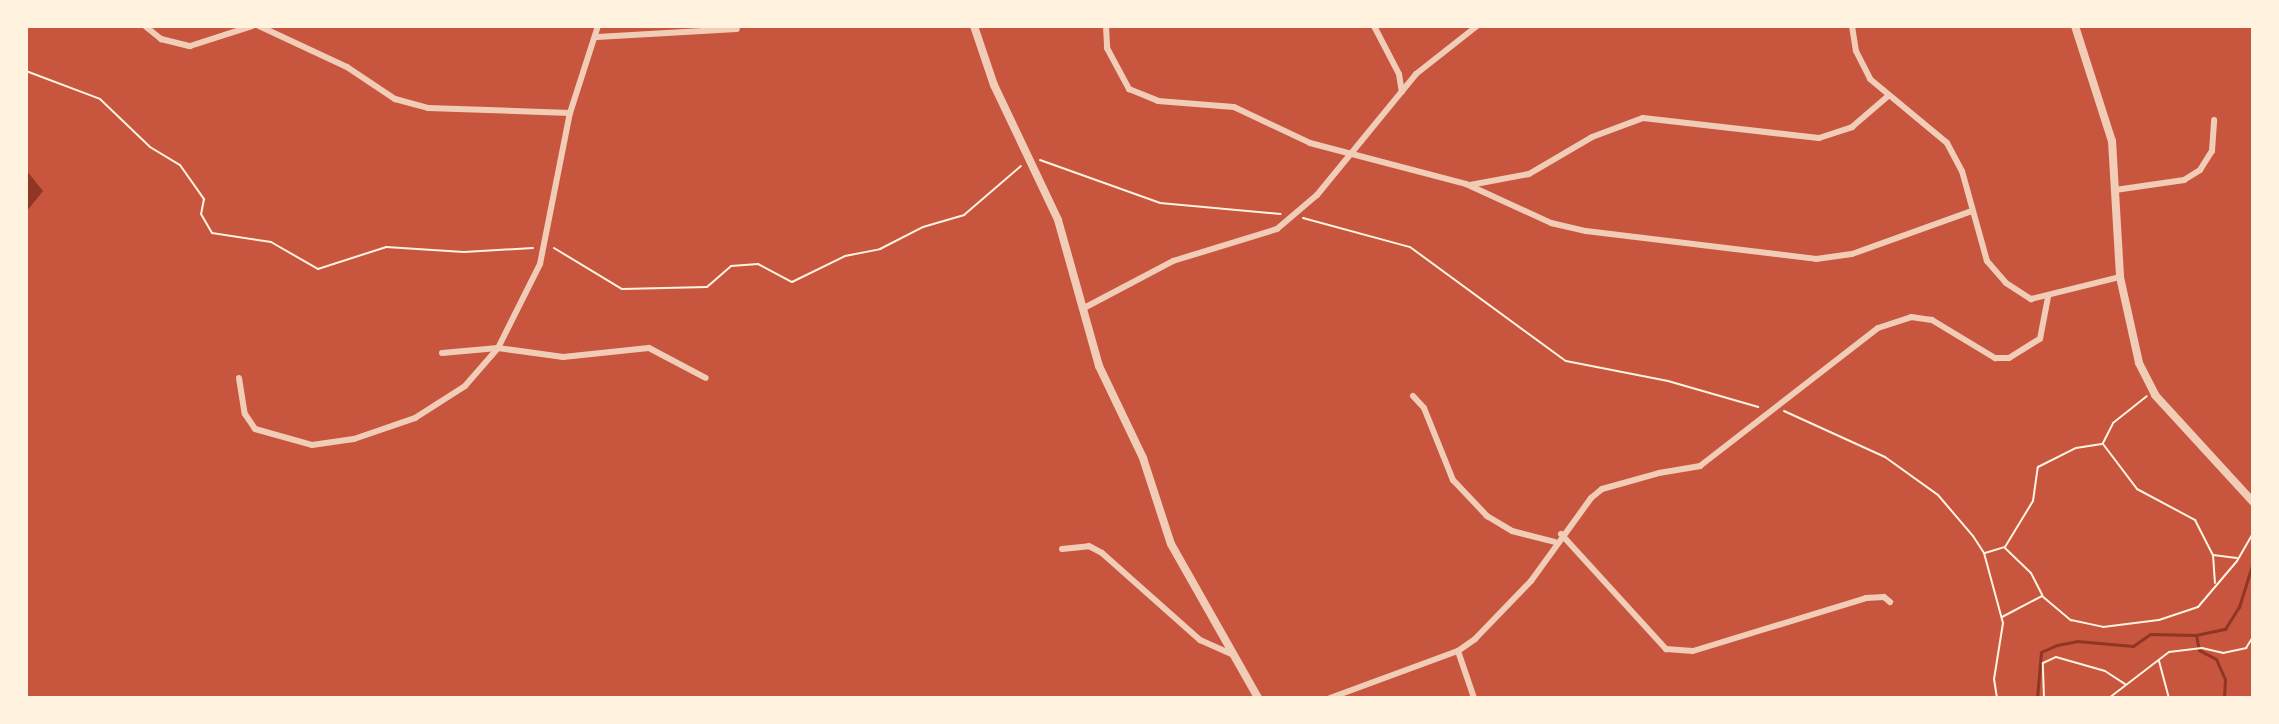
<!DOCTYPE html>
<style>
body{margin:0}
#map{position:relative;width:2279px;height:724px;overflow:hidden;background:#c8553d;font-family:Inter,sans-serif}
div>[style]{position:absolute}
.water>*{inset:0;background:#8f3625}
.stream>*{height:3px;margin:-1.5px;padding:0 1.5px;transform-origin:1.5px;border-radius:1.5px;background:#8f3625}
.path>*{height:2px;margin:-1px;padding:0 1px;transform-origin:1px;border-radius:1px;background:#fff3e0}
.minor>*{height:6px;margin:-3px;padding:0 3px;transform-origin:3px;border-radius:3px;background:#f1ccb7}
.tertiary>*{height:8px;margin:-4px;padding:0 4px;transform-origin:4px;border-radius:4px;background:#f1ccb7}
span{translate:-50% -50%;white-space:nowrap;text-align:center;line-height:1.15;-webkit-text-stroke:8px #fff3e0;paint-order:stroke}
.frame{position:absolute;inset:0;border:28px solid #fff3e0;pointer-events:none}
</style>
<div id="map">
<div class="water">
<div style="clip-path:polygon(26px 170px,43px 191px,26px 212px)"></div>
</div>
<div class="stream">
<div style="left:2196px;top:635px;width:15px;rotate:79deg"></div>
<div style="left:2199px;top:650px;width:19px;rotate:28deg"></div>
<div style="left:2216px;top:659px;width:22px;rotate:66deg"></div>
<div style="left:2225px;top:679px;width:19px;rotate:93deg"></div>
<div style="left:2037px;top:698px;width:46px;rotate:-85deg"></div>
<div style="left:2041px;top:652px;width:17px;rotate:-24deg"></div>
<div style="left:2057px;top:645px;width:20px;rotate:-11deg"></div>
<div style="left:2077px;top:641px;width:56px;rotate:5.1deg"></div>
<div style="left:2133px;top:646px;width:21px;rotate:-35deg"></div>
<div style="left:2150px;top:634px;width:46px;rotate:1.2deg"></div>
<div style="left:2196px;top:635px;width:30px;rotate:-12deg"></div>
<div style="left:2225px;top:629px;width:26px;rotate:-58deg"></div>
<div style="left:2239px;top:607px;width:47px;rotate:-72.7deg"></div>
</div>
<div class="path">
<div style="left:26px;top:71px;width:79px;rotate:20.7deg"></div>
<div style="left:100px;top:99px;width:69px;rotate:43.8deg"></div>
<div style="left:150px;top:147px;width:35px;rotate:31deg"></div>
<div style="left:180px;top:165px;width:42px;rotate:54.8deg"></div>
<div style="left:204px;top:199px;width:15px;rotate:101deg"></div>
<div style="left:201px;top:214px;width:22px;rotate:60deg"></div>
<div style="left:212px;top:233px;width:60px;rotate:8.7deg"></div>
<div style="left:271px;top:242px;width:54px;rotate:29.9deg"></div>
<div style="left:318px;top:269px;width:71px;rotate:-17.9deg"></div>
<div style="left:386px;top:247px;width:78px;rotate:3.7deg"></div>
<div style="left:464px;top:252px;width:69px;rotate:-3.3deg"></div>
<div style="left:1040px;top:160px;width:127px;rotate:19.7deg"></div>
<div style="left:1160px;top:203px;width:121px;rotate:5.2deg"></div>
<div style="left:1303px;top:218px;width:111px;rotate:15.2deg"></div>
<div style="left:1410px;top:247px;width:193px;rotate:36.2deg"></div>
<div style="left:1566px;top:361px;width:104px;rotate:11.1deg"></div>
<div style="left:1668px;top:381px;width:94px;rotate:16.1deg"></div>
<div style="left:554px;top:248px;width:79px;rotate:31.1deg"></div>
<div style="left:622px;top:289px;width:85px;rotate:-1.3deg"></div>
<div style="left:707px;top:287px;width:32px;rotate:-41deg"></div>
<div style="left:731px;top:266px;width:27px;rotate:-4deg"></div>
<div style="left:758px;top:264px;width:38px;rotate:28deg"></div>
<div style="left:792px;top:282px;width:59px;rotate:-26.1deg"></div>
<div style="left:845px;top:256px;width:36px;rotate:-11deg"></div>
<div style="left:880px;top:249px;width:48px;rotate:-27.1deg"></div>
<div style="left:923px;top:227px;width:43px;rotate:-16.3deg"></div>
<div style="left:964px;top:215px;width:75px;rotate:-40.7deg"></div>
<div style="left:1784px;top:411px;width:111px;rotate:24.5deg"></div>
<div style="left:1885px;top:457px;width:65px;rotate:35.6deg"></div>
<div style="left:1938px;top:495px;width:54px;rotate:49.5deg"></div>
<div style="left:1973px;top:536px;width:20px;rotate:57deg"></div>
<div style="left:1984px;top:553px;width:73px;rotate:74.8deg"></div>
<div style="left:2003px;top:623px;width:57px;rotate:99.1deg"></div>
<div style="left:1994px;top:679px;width:19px;rotate:81deg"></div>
<div style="left:2103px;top:443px;width:22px;rotate:-63deg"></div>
<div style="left:2113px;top:423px;width:43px;rotate:-38.5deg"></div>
<div style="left:2103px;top:444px;width:56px;rotate:52.9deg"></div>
<div style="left:2137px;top:489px;width:66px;rotate:28.1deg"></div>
<div style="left:2195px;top:520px;width:39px;rotate:63deg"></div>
<div style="left:2213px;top:555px;width:28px;rotate:86deg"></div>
<div style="left:2005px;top:547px;width:54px;rotate:-58.7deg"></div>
<div style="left:2033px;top:501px;width:34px;rotate:-82deg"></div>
<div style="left:2038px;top:467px;width:42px;rotate:-26.6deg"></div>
<div style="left:2076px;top:448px;width:26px;rotate:-9deg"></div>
<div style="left:2005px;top:548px;width:36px;rotate:44deg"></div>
<div style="left:2031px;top:573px;width:25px;rotate:63deg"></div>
<div style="left:1985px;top:553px;width:21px;rotate:-17deg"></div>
<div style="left:2213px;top:555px;width:24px;rotate:7deg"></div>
<div style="left:2042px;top:596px;width:38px;rotate:40deg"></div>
<div style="left:2071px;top:620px;width:33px;rotate:12deg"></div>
<div style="left:2103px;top:627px;width:56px;rotate:-7.1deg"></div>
<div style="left:2159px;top:620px;width:41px;rotate:-18.4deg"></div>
<div style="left:2198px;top:607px;width:60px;rotate:-49.7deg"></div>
<div style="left:2237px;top:561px;width:32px;rotate:-60deg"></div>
<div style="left:2002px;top:617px;width:45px;rotate:-27.7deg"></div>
<div style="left:2159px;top:661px;width:38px;rotate:75deg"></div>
<div style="left:2044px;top:698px;width:35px;rotate:-92deg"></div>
<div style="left:2043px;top:663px;width:14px;rotate:-25deg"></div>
<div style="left:2056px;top:657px;width:51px;rotate:15.9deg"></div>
<div style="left:2105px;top:671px;width:24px;rotate:33deg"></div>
<div style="left:2109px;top:698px;width:76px;rotate:-37.5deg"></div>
<div style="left:2169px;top:652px;width:33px;rotate:-7deg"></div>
<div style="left:2202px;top:648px;width:22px;rotate:13deg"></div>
<div style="left:2223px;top:653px;width:24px;rotate:-12deg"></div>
<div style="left:2246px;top:648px;width:13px;rotate:-58deg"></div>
</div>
<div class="minor">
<div style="left:145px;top:26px;width:21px;rotate:39deg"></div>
<div style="left:161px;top:39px;width:30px;rotate:14deg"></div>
<div style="left:190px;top:46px;width:65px;rotate:-17.9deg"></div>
<div style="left:259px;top:26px;width:97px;rotate:25deg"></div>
<div style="left:347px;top:67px;width:58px;rotate:33.7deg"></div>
<div style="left:395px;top:99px;width:34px;rotate:15deg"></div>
<div style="left:428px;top:108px;width:142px;rotate:2deg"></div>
<div style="left:1106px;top:26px;width:22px;rotate:87deg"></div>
<div style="left:1107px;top:48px;width:47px;rotate:61.8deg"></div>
<div style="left:1129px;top:89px;width:31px;rotate:22deg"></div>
<div style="left:1158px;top:101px;width:76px;rotate:4.5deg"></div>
<div style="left:1234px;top:107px;width:84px;rotate:25.3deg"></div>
<div style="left:1310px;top:143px;width:161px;rotate:14.7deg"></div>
<div style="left:1466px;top:184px;width:94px;rotate:24.6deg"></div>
<div style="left:1551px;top:223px;width:36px;rotate:13deg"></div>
<div style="left:1586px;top:231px;width:232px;rotate:6.9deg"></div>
<div style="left:1816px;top:259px;width:36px;rotate:-8deg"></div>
<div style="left:1852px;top:254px;width:127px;rotate:-19.7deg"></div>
<div style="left:1374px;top:26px;width:54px;rotate:62.5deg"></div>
<div style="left:1399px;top:74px;width:18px;rotate:81deg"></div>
<div style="left:1852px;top:26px;width:25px;rotate:81deg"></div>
<div style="left:1856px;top:51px;width:31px;rotate:63deg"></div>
<div style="left:1870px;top:79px;width:100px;rotate:39.7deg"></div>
<div style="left:1947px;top:143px;width:32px;rotate:62deg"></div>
<div style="left:1962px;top:171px;width:93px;rotate:74.5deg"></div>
<div style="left:1987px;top:261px;width:29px;rotate:49deg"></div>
<div style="left:2006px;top:283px;width:30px;rotate:33deg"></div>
<div style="left:2031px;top:299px;width:92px;rotate:-13.9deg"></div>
<div style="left:597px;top:37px;width:140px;rotate:-3.3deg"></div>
<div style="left:1470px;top:185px;width:60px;rotate:-10.6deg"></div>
<div style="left:1529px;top:174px;width:73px;rotate:-30.4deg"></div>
<div style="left:1592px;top:137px;width:54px;rotate:-20.4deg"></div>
<div style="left:1643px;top:118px;width:177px;rotate:6.5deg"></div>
<div style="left:1819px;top:138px;width:35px;rotate:-18deg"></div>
<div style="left:1852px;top:127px;width:48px;rotate:-40.7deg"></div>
<div style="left:2115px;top:190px;width:70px;rotate:-8.2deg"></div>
<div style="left:2184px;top:180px;width:19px;rotate:-32deg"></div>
<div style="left:2200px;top:170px;width:22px;rotate:-58deg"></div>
<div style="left:2212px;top:151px;width:31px;rotate:-86deg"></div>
<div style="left:1084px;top:308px;width:101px;rotate:-27.8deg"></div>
<div style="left:1173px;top:261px;width:109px;rotate:-17.1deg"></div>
<div style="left:1277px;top:229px;width:52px;rotate:-40.4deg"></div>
<div style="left:1317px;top:195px;width:156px;rotate:-50.7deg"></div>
<div style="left:1416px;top:74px;width:78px;rotate:-38.2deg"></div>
<div style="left:442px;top:353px;width:56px;rotate:-5.1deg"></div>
<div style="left:498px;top:348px;width:66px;rotate:7.9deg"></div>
<div style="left:563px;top:357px;width:86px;rotate:-6deg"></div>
<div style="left:649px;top:348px;width:64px;rotate:27.8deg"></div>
<div style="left:239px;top:378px;width:36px;rotate:81deg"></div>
<div style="left:245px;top:414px;width:18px;rotate:56deg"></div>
<div style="left:255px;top:429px;width:59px;rotate:15.7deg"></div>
<div style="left:312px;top:445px;width:42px;rotate:-8.1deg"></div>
<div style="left:354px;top:439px;width:65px;rotate:-19deg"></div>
<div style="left:415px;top:418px;width:59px;rotate:-32.6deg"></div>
<div style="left:465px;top:386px;width:50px;rotate:-49deg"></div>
<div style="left:498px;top:348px;width:94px;rotate:-63.4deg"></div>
<div style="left:540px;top:264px;width:154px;rotate:-78.8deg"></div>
<div style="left:570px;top:113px;width:91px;rotate:-72.2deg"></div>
<div style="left:1413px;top:396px;width:16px;rotate:47deg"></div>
<div style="left:1424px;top:408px;width:78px;rotate:68.1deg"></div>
<div style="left:1453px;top:480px;width:50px;rotate:46.6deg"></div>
<div style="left:1487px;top:516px;width:29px;rotate:31deg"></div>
<div style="left:1512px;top:531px;width:44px;rotate:14.3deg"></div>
<div style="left:1561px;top:534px;width:156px;rotate:47.6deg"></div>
<div style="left:1666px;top:649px;width:27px;rotate:4deg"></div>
<div style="left:1693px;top:651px;width:181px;rotate:-17deg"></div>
<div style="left:1866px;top:598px;width:18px;rotate:-3deg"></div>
<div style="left:1884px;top:597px;width:8px;rotate:40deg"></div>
<div style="left:1062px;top:549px;width:27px;rotate:-6deg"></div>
<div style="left:1089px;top:546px;width:15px;rotate:28deg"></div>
<div style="left:1102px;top:553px;width:131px;rotate:41.6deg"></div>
<div style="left:1200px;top:640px;width:35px;rotate:24deg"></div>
<div style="left:1458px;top:651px;width:50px;rotate:71.2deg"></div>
<div style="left:1330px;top:698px;width:136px;rotate:-20.2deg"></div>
<div style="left:1458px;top:651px;width:21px;rotate:-35deg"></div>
<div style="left:1475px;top:639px;width:81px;rotate:-46deg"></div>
<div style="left:1531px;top:581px;width:102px;rotate:-54.1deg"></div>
<div style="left:1591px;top:498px;width:14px;rotate:-39deg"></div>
<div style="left:1602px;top:489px;width:59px;rotate:-15.7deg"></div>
<div style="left:1659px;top:473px;width:42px;rotate:-9.7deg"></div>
<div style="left:1700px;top:466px;width:225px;rotate:-37.8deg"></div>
<div style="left:1878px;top:328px;width:35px;rotate:-18deg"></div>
<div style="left:1911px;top:317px;width:21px;rotate:8deg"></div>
<div style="left:1932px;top:320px;width:74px;rotate:31.1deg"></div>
<div style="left:1995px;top:358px;width:14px"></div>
<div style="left:2009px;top:358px;width:36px;rotate:-32deg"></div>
<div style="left:2040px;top:339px;width:43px;rotate:-79.2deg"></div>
</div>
<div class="tertiary">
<div style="left:974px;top:26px;width:62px;rotate:71.3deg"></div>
<div style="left:994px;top:85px;width:149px;rotate:64.6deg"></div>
<div style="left:1058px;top:220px;width:152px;rotate:74.3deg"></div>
<div style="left:1099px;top:366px;width:102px;rotate:64.4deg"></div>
<div style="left:1143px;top:458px;width:90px;rotate:72deg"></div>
<div style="left:1171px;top:544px;width:177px;rotate:60.5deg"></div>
<div style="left:2075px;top:26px;width:121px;rotate:72.2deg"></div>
<div style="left:2112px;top:141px;width:136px;rotate:86.6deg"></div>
<div style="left:2120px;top:277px;width:88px;rotate:77.5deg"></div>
<div style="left:2139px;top:363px;width:36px;rotate:63deg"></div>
<div style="left:2155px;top:395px;width:145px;rotate:47.5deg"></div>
</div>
<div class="frame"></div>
</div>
